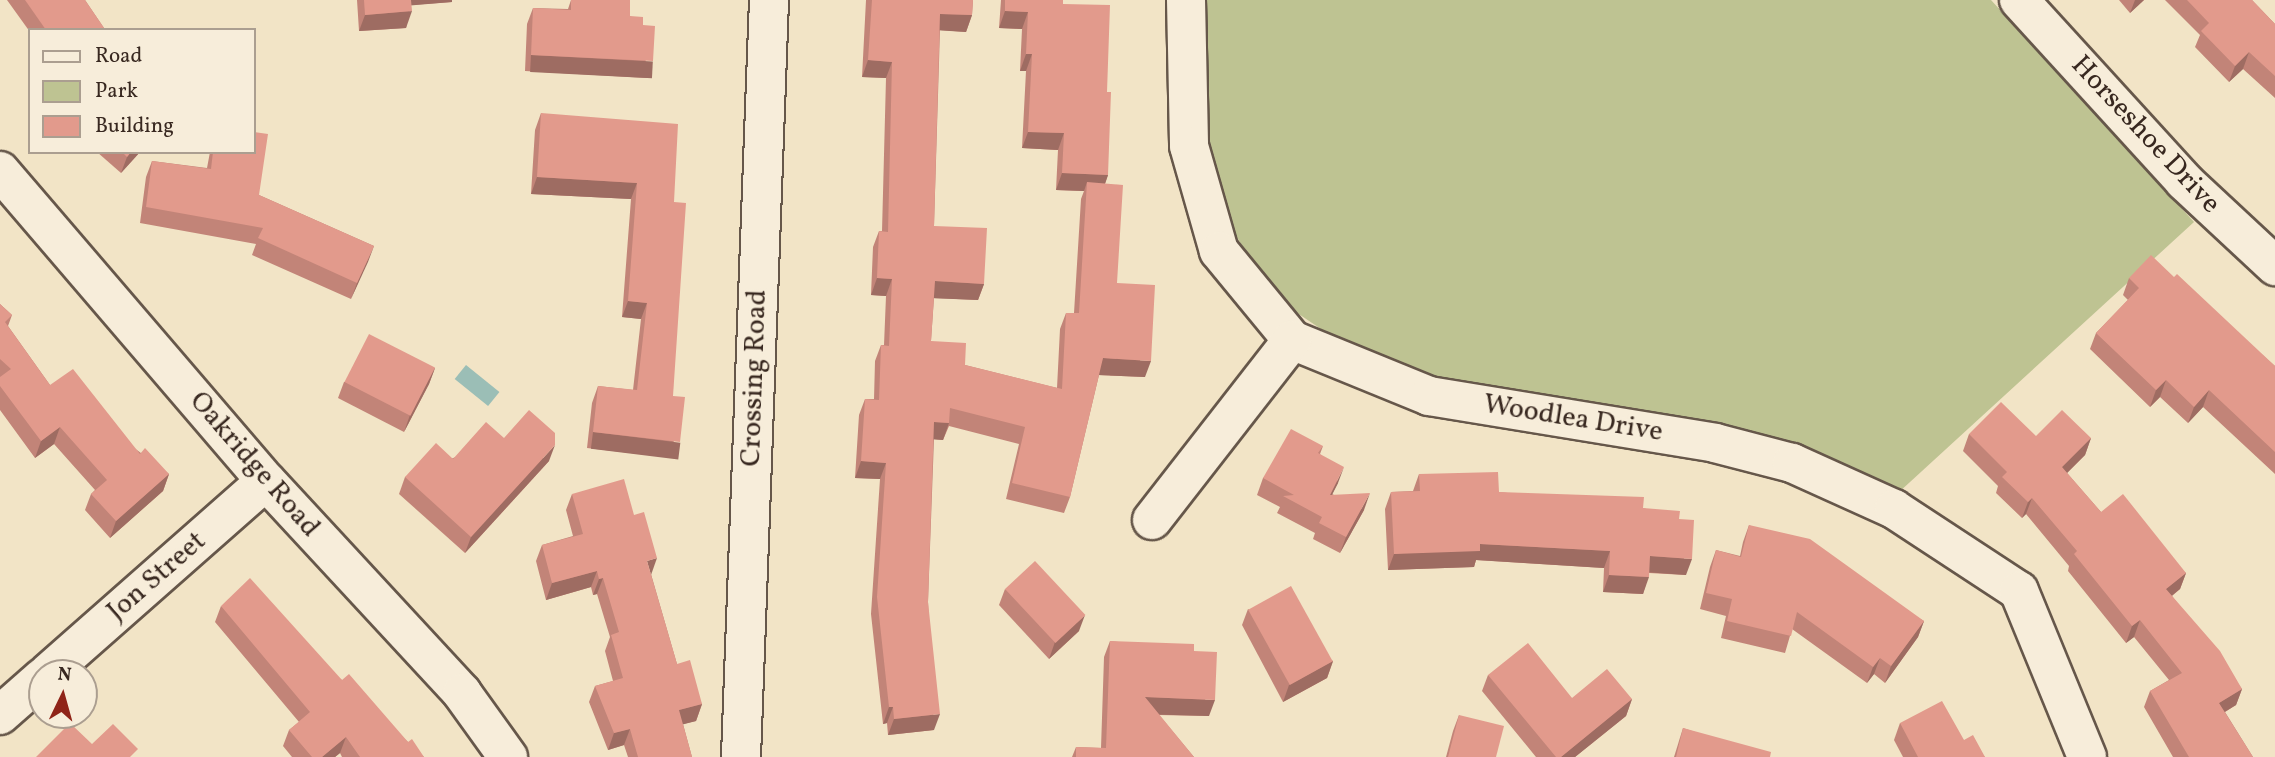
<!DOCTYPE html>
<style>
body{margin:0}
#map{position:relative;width:2275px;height:757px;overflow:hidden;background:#f2e4c6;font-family:Vollkorn,serif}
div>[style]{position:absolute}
.green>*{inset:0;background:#bec392}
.water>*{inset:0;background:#9bbeb6;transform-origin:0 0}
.roads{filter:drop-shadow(2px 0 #66574a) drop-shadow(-2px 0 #66574a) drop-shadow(0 2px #66574a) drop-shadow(0 -2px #66574a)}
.minor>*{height:38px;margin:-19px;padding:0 19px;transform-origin:19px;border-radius:19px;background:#f7edda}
.wall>*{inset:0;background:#c28478}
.shaded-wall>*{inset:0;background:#9e6c62;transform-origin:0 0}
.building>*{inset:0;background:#e29a8c;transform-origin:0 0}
span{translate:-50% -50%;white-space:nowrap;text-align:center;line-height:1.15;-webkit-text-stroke:5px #f7edda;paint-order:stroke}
.street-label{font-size:28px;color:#382820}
.legend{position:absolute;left:28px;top:28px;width:228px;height:126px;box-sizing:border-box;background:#f7edda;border:2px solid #ab9e90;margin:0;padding:9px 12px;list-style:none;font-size:21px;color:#382820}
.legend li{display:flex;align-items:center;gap:14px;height:35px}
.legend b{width:35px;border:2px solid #ab9e90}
.north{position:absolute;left:28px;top:659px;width:70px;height:70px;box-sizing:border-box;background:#f7edda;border:2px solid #ab9e90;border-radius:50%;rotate:5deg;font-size:19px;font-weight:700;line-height:28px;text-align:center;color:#382820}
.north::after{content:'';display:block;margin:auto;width:24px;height:32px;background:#8f2418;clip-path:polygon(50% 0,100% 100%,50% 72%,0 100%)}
</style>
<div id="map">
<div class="green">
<div style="clip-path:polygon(1207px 0,1991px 0,2194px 222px,1898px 493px,1787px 441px,1436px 380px,1361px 356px,1275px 298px,1226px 220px,1204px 140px)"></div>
</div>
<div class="water">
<div style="left:466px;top:365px;width:43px;height:18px;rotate:39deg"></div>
</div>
<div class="roads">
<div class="minor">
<div style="left:1186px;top:0;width:146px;rotate:88.8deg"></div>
<div style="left:1189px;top:146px;width:109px;rotate:74.1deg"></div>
<div style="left:1219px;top:251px;width:115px;rotate:50.6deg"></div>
<div style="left:1292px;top:340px;width:148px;rotate:22.2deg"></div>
<div style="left:1429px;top:396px;width:290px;rotate:9.3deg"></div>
<div style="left:1715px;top:443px;width:80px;rotate:14.6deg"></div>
<div style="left:1792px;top:463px;width:112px;rotate:24.3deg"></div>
<div style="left:1894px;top:509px;width:149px;rotate:33.3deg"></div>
<div style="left:2019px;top:591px;width:179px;rotate:67.7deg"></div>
<div style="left:2019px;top:0;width:245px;rotate:47.6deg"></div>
<div style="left:2184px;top:181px;width:125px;rotate:43deg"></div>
<div style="left:0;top:171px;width:408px;rotate:49.4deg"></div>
<div style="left:266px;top:481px;width:289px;rotate:47.2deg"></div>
<div style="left:462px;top:693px;width:79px;rotate:54.3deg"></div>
<div style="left:1152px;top:520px;width:228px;rotate:-52.1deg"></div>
<div style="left:48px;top:673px;width:290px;rotate:-41.4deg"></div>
<div style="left:0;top:715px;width:56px;rotate:-41.4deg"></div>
<div style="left:741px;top:757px;width:758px;rotate:-87.88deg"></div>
</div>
</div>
<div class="wall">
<div style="clip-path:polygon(7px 0,85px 0,104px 28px,104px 30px,30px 30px,30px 32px)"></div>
<div style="clip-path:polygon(357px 0,452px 0,452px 2px,411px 5px,406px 28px,359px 31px)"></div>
<div style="clip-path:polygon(571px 0,630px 0,630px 16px,643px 25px,647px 78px,525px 71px,527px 24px,533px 8px,568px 9px)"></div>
<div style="clip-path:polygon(866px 0,973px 0,972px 15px,966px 32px,940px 30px,934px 226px,984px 284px,978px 300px,934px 298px,931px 341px,965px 365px,1057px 388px,1060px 329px,1066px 313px,1074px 313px,1081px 199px,1084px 191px,1056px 190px,1058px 150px,1022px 148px,1026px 71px,1020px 71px,1022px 29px,999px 28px,1001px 0,1063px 0,1063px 4px,1107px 92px,1108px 175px,1105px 184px,1117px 283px,1145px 377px,1099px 375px,1070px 497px,1064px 513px,1006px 499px,1019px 444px,949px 426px,943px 440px,934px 439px,928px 602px,934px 730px,888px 735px,887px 723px,883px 724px,871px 614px,880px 479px,855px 478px,859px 415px,865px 399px,874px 399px,875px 361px,881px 345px,884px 345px,886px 296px,871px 295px,873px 247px,879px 231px,882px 231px,886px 78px,862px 77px)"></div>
<div style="clip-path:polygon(2119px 0,2144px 0,2130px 13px)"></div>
<div style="clip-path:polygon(2165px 0,2252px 0,2275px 24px,2275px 98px,2243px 69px,2229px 82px,2195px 47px,2200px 35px)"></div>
<div style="clip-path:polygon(541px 113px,674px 202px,673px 396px,674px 458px,587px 448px,592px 403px,598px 386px,633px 390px,641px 319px,622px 317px,631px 199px,531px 194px,535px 130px)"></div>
<div style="clip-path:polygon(97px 152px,140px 152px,121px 173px)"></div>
<div style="clip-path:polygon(210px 152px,254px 152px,259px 195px,374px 246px,351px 299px,252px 255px,256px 244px,140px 223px,146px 177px,152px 161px,207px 168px)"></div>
<div style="clip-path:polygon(2174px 277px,2275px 366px,2275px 474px,2203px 407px,2188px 423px,2160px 397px,2150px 407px,2090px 349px,2096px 333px,2128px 300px,2123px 295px,2129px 278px)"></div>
<div style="clip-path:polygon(0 304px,12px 315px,8px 326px,50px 385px,169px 474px,163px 491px,110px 538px,85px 510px,91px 494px,95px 490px,54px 444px,35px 458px,0 410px)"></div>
<div style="clip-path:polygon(435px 368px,429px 384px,404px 432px,338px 398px,344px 382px)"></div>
<div style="clip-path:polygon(1969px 434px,2091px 438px,2085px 455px,2067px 473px,2101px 512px,2186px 573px,2180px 589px,2172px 596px,2242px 689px,2236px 705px,2225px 712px,2253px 757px,2173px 757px,2144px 707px,2150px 691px,2169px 680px,2134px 637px,2126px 643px,2068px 571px,2069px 566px,2026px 514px,2022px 518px,1996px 493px,1998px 486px,1963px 451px)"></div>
<div style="clip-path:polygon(504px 438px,549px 461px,465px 553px,399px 494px,405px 477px)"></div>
<div style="clip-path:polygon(1323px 446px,1320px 454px,1338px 483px,1332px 494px,1364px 510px,1340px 553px,1313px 539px,1315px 533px,1277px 513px,1280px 507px,1257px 495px,1263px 478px)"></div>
<div style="clip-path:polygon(1419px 474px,1499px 492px,1643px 508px,1679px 519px,1686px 575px,1649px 573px,1643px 594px,1603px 592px,1604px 568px,1476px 560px,1474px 567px,1388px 570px,1385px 509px,1391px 492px,1413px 491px)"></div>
<div style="clip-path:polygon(572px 494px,651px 574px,677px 664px,702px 704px,696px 721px,683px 724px,692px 757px,628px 757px,624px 745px,608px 750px,589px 702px,595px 686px,613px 681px,605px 651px,610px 637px,597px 594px,593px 595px,591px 587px,546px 600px,536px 561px,542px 545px,573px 536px,566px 510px)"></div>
<div style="clip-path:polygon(1749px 525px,1924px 621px,1918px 637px,1885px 683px,1874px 674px,1867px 683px,1792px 629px,1785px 653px,1721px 638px,1726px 616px,1700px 609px,1710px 567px,1716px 550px,1740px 556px,1743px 542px)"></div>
<div style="clip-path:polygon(1005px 589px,1079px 631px,1049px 659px,999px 605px)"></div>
<div style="clip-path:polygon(221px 606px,342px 680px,424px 757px,342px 757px,340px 753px,335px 757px,292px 757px,283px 746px,289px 730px,299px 722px,215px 622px)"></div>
<div style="clip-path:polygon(1248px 609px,1333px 661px,1327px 678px,1283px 702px,1242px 625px)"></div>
<div style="clip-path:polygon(1110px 641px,1194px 651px,1209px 716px,1159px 715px,1194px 757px,1072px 757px,1076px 747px,1101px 748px,1104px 657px)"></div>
<div style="clip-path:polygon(1488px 675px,1572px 698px,1632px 699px,1626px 716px,1575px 757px,1536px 757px,1482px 691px)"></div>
<div style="clip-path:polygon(1459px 715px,1496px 757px,1446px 757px,1453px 731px)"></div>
<div style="clip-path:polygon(1900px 723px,1964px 740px,1985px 757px,1903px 757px,1894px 740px)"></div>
<div style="clip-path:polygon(1683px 728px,1770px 757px,1674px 757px)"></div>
</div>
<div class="shaded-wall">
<div style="clip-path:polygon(406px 0,452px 0,452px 2px,404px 6px)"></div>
<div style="clip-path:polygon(2135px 0,2144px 0,2130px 13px)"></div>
<div style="clip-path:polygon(412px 11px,406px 28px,359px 31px,365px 15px)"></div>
<div style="clip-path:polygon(1005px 11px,1028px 12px,1022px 29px,999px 28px)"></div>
<div style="clip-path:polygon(940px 14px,972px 15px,966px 32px,934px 30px)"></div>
<div style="clip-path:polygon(2249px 52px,2243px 69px,2229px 82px,2235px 66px)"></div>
<div style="clip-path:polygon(1026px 54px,1032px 54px,1026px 71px,1020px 71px)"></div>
<div style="left:531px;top:55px;width:122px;height:17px;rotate:3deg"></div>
<div style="clip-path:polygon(868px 60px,892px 62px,886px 78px,862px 77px)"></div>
<div style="clip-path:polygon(1028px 132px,1064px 133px,1058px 150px,1022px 148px)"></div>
<div style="clip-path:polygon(131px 152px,140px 152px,121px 173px,127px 157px)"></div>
<div style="clip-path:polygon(1062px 173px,1108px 175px,1102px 192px,1087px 182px,1084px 191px,1056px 190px)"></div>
<div style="clip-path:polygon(537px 177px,637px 183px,631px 199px,531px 194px)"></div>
<div style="clip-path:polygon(374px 246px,368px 262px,351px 299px,357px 283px)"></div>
<div style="clip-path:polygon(877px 278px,892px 279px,886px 296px,871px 295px)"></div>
<div style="clip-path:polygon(935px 281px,984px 284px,978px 300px,929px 298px)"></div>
<div style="clip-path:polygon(628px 301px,647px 303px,641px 319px,622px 317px)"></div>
<div style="clip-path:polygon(1103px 358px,1151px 361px,1145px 377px,1097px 375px)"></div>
<div style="clip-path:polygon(435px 368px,429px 384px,404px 432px,410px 415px)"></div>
<div style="clip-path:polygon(2166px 380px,2160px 397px,2150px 407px,2156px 390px)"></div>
<div style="clip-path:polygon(2209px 390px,2203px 407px,2188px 423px,2194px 407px)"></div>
<div style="clip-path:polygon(934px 422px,949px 423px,943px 440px,928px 439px)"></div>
<div style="clip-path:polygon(60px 427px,54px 444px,35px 458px,41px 441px)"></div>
<div style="left:593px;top:432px;width:88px;height:17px;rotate:7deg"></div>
<div style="clip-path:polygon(2091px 438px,2085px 455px,2056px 484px,2062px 467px)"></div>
<div style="clip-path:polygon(555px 445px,549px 461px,465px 553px,471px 537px)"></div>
<div style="clip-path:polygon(861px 461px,886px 463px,880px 479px,855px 478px)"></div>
<div style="clip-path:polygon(1344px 467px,1338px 483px,1324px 511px,1330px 495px)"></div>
<div style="clip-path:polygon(169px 474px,163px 491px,110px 538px,116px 521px)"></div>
<div style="clip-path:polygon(1370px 493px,1364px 510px,1340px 553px,1346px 537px)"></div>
<div style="clip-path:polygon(2032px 498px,2026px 514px,2022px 518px,2028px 502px)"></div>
<div style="clip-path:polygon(1480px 544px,1610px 551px,1604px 568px,1476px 560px,1474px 567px,1388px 570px,1394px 554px)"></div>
<div style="clip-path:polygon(1650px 556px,1692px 559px,1686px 575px,1644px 572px)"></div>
<div style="clip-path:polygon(657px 558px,651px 575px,647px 561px)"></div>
<div style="clip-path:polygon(597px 571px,591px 587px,546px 600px,552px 583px)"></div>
<div style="clip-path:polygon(2186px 573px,2180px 589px,2160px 605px,2166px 589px)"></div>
<div style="clip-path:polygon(1609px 575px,1649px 577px,1643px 594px,1603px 592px)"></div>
<div style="clip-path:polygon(603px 578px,597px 594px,593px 595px,599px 579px)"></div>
<div style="clip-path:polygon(1085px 615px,1079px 631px,1049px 659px,1055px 642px)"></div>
<div style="clip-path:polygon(2140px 620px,2134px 637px,2126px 643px,2132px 626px)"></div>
<div style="clip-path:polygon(1924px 621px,1918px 637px,1885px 683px,1891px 666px)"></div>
<div style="clip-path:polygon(1880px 658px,1874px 674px,1867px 683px,1873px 667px)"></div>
<div style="clip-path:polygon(1333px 661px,1327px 678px,1283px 702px,1289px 685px)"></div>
<div style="clip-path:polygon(2242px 689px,2236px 705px,2213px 719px,2219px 703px)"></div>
<div style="clip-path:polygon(1145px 697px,1215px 700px,1209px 716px,1138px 714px)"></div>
<div style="clip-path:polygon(1632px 699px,1626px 716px,1575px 757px,1561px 757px)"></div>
<div style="clip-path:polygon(702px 704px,696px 721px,673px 727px,679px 710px)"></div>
<div style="clip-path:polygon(889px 707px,893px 707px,887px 723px,883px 724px)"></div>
<div style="clip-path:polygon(940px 714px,934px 730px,888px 735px,894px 719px)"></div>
<div style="clip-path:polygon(630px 729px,624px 745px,608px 750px,614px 733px)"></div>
<div style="clip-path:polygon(346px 737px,340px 753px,335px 757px,322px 757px)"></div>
</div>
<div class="building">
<div style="clip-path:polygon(25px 0,85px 0,104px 28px,103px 30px,46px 30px)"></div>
<div style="clip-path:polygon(364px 0,411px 0,412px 11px,365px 15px)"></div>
<div style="clip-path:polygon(571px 0,630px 0,630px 16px,643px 17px,643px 25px,655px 26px,653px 61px,531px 55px,533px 8px,571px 10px)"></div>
<div style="clip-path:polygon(872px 0,973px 0,972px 15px,940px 14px,934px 226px,987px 228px,984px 284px,935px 281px,931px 341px,966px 343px,965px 365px,1062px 389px,1066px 313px,1079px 313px,1087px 182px,1123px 185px,1117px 283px,1155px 285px,1151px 361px,1103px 358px,1070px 497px,1012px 483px,1025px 427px,950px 408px,949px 423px,934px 422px,928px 602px,940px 714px,894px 719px,893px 707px,889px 707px,877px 597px,886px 463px,861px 461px,865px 399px,879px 400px,881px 345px,889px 346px,892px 279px,877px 278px,879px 231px,888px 232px,892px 62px,868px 60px)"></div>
<div style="clip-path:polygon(1005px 0,1063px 0,1063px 4px,1110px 5px,1107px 92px,1111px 92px,1108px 175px,1062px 173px,1064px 133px,1028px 132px,1032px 54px,1026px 54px,1028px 12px,1005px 11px)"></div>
<div style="clip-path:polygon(2187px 0,2252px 0,2275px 24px,2275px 76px,2249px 52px,2235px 66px,2201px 31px,2209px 23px)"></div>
<div style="clip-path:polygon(541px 113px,678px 124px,674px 202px,686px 203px,673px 396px,685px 397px,680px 442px,593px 432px,598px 386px,637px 390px,647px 303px,628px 301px,637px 183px,537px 177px)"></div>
<div style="clip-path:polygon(254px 132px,268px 134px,259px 195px,374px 246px,357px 283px,258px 238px,263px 228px,146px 207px,152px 161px,211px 169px,213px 152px,254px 152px)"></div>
<div style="clip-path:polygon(122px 152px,131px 152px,127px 157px)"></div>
<div style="clip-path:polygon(2151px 255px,2174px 277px,2177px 274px,2275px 366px,2275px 452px,2209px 390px,2194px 407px,2166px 380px,2156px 390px,2096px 333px,2139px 288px,2129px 278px)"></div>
<div style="clip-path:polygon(0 304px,12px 315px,5px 322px,50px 385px,73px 369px,140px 454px,145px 448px,169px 474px,116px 521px,91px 494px,107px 480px,60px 427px,41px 441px,0 386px,0 377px,11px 369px,0 359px)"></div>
<div style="left:369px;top:334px;width:74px;height:54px;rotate:27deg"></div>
<div style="clip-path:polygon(2001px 402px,2036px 436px,2062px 410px,2091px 438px,2062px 467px,2101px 512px,2123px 494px,2186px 573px,2166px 589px,2220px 651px,2242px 689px,2219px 703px,2253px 757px,2189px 757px,2150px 691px,2182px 673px,2140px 620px,2132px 626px,2074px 554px,2077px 551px,2032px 498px,2028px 502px,2002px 477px,2007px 472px,1969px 434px)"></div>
<div style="clip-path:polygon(529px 410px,555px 433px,555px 445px,471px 537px,405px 477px,436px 443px,453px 459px,486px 422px,504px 438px)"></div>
<div style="clip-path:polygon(1291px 429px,1323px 446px,1318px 453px,1344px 467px,1330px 495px,1370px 493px,1346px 537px,1319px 523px,1322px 517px,1283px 496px,1294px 495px,1263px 478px)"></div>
<div style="clip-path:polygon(1498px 472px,1499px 492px,1644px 497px,1643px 508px,1680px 511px,1679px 519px,1694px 520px,1692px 559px,1650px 556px,1649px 577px,1609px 575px,1610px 551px,1480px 544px,1480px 551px,1394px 554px,1391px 492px,1420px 491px,1419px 474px)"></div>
<div style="clip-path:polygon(624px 479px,634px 515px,644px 512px,657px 558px,647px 561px,677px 664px,690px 660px,702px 704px,679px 710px,692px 757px,638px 757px,630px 729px,614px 733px,595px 686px,623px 678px,611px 635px,619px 632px,603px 578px,599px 579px,597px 571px,552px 583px,542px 545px,583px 534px,572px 494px)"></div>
<div style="clip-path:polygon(1749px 525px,1810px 539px,1924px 621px,1891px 666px,1880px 658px,1873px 667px,1797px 612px,1791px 636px,1727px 621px,1732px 599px,1706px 593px,1716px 550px,1741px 557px)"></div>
<div style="left:1035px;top:561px;width:74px;height:41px;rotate:47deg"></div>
<div style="clip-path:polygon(250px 578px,342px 680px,349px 674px,408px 742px,412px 739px,424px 757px,360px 757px,346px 737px,322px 757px,312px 757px,289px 730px,310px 712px,221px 606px)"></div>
<div style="left:1291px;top:586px;width:86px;height:49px;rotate:61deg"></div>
<div style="clip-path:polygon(1110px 641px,1194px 644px,1194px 651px,1217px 652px,1215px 700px,1145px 697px,1194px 757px,1076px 757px,1076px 747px,1106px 748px)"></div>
<div style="clip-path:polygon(1528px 643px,1572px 698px,1607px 669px,1632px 699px,1561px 757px,1556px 757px,1488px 675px)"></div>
<div style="clip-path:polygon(1942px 701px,1964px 740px,1973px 735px,1985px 757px,1918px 757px,1900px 723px)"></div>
<div style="clip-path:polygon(1459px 715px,1504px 726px,1496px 757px,1448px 757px)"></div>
<div style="clip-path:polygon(70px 723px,92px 744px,113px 724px,138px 749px,130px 757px,36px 757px)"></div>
<div style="clip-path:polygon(1683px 728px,1771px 752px,1770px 757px,1676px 757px)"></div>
</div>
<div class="street-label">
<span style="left:2145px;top:135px;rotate:47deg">Horseshoe Drive</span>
<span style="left:755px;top:378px;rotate:-88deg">Crossing Road</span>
<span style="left:1573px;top:419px;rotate:9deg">Woodlea Drive</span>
<span style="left:254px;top:465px;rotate:49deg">Oakridge Road</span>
<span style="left:157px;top:577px;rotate:-41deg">Jon Street</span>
</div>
<ul class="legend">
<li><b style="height:9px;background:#f7edda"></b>Road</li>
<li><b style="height:19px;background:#bec392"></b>Park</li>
<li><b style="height:19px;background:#e29a8c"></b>Building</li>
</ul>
<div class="north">N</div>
</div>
